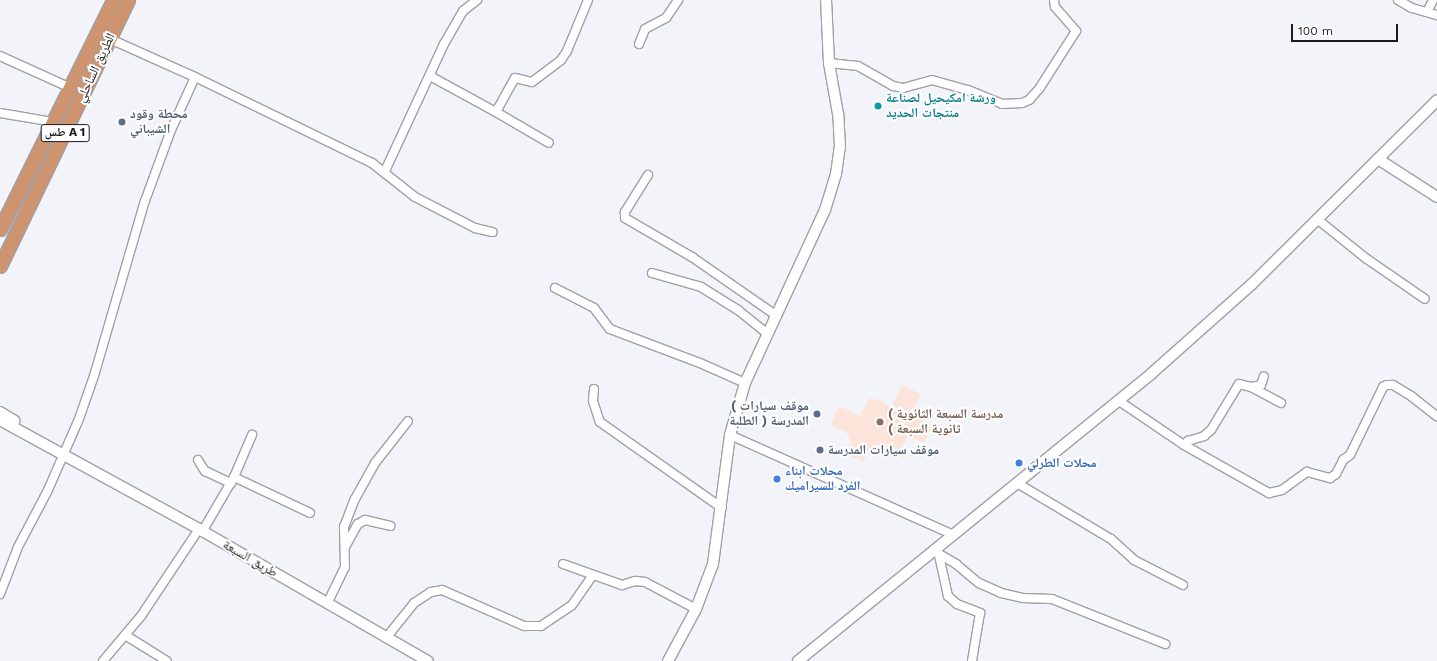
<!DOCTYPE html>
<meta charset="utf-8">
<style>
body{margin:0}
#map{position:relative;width:1437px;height:661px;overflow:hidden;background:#f3f3fa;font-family:"Work Sans","Noto Naskh Arabic",sans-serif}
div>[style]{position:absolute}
.education>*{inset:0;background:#fde4db}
.roads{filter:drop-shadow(1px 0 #a0a0a6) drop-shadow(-1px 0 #a0a0a6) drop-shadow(0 1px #a0a0a6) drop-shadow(0 -1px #a0a0a6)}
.minor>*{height:8px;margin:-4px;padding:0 4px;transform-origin:4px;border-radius:4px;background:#fff}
.tertiary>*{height:10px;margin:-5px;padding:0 5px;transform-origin:5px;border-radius:5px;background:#fff}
.trunk>*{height:13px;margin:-6.5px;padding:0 6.5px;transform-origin:6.5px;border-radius:6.5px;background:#ce946f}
.dots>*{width:11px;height:11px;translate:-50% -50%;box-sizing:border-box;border:2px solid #fff;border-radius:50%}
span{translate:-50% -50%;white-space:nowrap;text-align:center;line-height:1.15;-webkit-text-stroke:4px #fff;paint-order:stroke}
.shield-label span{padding:1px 3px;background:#fff;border:1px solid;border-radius:3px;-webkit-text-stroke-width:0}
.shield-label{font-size:12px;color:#1b1b1d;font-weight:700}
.street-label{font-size:13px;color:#1b1b1d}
.culture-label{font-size:13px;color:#0d838f;font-weight:700}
.left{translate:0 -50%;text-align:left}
.service-label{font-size:13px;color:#4e5e75;font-weight:700}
.right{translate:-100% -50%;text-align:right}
.education-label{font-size:13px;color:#785e54;font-weight:700}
.shop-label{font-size:13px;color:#366cbe;font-weight:700}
.scale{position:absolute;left:1291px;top:24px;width:107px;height:18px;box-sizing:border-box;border:2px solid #1b1b1d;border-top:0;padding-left:5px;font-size:12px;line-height:14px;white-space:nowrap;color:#1b1b1d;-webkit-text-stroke:3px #fff;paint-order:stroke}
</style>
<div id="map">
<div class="education">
<div style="clip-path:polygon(902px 385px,921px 394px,911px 415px,909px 413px,907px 417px,913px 419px,914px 416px,933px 425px,924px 443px,908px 436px,896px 460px,870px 448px,863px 462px,846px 454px,851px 443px,847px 433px,830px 425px,839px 406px,860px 416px,869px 398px,875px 401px,876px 398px,899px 412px,900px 409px,892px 405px)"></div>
</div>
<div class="roads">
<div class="minor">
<div style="left:1398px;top:0;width:16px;rotate:30deg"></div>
<div style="left:1412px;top:8px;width:26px;rotate:16deg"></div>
<div style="left:1427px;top:12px;width:13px;rotate:-63deg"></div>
<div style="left:110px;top:39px;width:93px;rotate:24.1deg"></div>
<div style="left:195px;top:77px;width:197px;rotate:25.9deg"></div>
<div style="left:372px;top:163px;width:55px;rotate:38.3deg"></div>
<div style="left:415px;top:197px;width:68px;rotate:27.3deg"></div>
<div style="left:475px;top:228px;width:18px;rotate:13deg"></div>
<div style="left:639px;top:44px;width:16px;rotate:-68deg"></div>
<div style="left:645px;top:29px;width:24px;rotate:-28deg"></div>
<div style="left:666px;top:18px;width:22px;rotate:-56deg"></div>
<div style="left:0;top:56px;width:78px;rotate:24.3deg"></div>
<div style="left:829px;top:63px;width:29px;rotate:6deg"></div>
<div style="left:858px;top:66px;width:40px;rotate:29.7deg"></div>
<div style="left:893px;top:86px;width:10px;rotate:11deg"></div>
<div style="left:903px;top:88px;width:30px;rotate:-15deg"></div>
<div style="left:932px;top:80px;width:37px;rotate:16deg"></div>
<div style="left:968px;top:90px;width:37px;rotate:22deg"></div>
<div style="left:1002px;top:104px;width:20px;rotate:-3deg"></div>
<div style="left:1022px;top:103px;width:8px;rotate:-23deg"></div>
<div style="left:1029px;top:100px;width:15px;rotate:-48deg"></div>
<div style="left:1039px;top:89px;width:69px;rotate:-57.5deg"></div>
<div style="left:1076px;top:31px;width:32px;rotate:-131deg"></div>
<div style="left:1055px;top:7px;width:7px;rotate:-98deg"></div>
<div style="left:430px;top:76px;width:75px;rotate:28.6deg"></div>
<div style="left:496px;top:112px;width:39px;rotate:-61deg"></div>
<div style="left:515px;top:78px;width:17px;rotate:13deg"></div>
<div style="left:532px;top:82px;width:36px;rotate:-37deg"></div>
<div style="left:561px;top:60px;width:11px;rotate:-56deg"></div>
<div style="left:567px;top:51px;width:55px;rotate:-67.6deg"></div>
<div style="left:496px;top:112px;width:61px;rotate:30.3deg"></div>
<div style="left:0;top:113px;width:55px;rotate:9.5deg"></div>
<div style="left:385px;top:171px;width:140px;rotate:-65.1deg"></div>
<div style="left:444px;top:44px;width:38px;rotate:-60deg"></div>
<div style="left:463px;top:11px;width:18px;rotate:-38deg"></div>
<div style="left:648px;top:175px;width:44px;rotate:121.9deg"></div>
<div style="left:625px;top:212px;width:6px;rotate:90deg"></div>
<div style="left:625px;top:218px;width:78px;rotate:30.2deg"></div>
<div style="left:692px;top:257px;width:103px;rotate:34.8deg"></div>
<div style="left:1317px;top:219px;width:64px;rotate:38.7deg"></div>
<div style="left:1367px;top:259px;width:70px;rotate:34.6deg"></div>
<div style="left:652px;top:273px;width:51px;rotate:15.9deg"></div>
<div style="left:701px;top:287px;width:44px;rotate:31.9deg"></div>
<div style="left:738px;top:310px;width:38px;rotate:39deg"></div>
<div style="left:555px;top:288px;width:44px;rotate:27.1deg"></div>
<div style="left:594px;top:308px;width:26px;rotate:53deg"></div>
<div style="left:610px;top:329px;width:96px;rotate:20.7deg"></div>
<div style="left:700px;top:363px;width:49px;rotate:24deg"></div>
<div style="left:1251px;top:387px;width:34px;rotate:28deg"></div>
<div style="left:594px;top:389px;width:12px;rotate:95deg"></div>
<div style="left:593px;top:401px;width:22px;rotate:72deg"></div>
<div style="left:600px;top:422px;width:149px;rotate:35.2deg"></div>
<div style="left:1119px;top:401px;width:78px;rotate:34.1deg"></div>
<div style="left:1184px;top:445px;width:98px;rotate:29.5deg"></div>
<div style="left:1269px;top:493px;width:13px;rotate:-13deg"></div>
<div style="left:1282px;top:490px;width:31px;rotate:-36deg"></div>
<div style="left:1307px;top:472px;width:24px;rotate:15deg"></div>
<div style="left:1330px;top:478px;width:7px;rotate:-34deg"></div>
<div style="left:1336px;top:474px;width:16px;rotate:-63deg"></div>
<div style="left:1343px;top:460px;width:9px;rotate:-36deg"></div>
<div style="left:1350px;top:455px;width:76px;rotate:-64.1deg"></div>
<div style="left:1383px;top:387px;width:4px;rotate:-27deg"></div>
<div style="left:1387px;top:385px;width:6px"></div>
<div style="left:1393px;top:385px;width:21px;rotate:31deg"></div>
<div style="left:1411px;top:396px;width:33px;rotate:38deg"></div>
<div style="left:730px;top:435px;width:245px;rotate:24.1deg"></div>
<div style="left:1184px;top:445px;width:6px;rotate:-45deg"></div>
<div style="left:1188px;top:441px;width:17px;rotate:-17deg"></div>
<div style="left:1204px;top:436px;width:9px;rotate:-41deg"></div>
<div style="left:1211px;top:430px;width:54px;rotate:-58.7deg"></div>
<div style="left:1239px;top:384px;width:12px;rotate:14deg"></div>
<div style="left:1251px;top:387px;width:10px;rotate:-11deg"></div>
<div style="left:1261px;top:385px;width:9px;rotate:-72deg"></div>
<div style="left:198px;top:460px;width:13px;rotate:58deg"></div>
<div style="left:205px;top:471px;width:29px;rotate:25deg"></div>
<div style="left:234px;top:477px;width:84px;rotate:25.3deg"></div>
<div style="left:1017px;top:483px;width:109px;rotate:30.8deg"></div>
<div style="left:1111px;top:539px;width:31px;rotate:42deg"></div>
<div style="left:1134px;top:560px;width:55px;rotate:27deg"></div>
<div style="left:202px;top:532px;width:64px;rotate:-59.8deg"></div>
<div style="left:234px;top:477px;width:46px;rotate:-66.8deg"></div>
<div style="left:345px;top:547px;width:26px;rotate:-61deg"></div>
<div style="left:358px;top:524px;width:8px;rotate:-30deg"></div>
<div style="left:365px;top:520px;width:26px;rotate:13deg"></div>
<div style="left:938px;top:551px;width:46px;rotate:77.5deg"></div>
<div style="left:948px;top:596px;width:12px;rotate:42deg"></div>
<div style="left:957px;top:604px;width:25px;rotate:21deg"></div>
<div style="left:980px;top:613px;width:49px;rotate:99.5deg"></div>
<div style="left:939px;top:554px;width:20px;rotate:30deg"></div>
<div style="left:956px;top:564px;width:30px;rotate:40deg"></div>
<div style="left:979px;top:583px;width:24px;rotate:24deg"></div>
<div style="left:1001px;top:593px;width:22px;rotate:13deg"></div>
<div style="left:1022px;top:598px;width:30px;rotate:2deg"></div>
<div style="left:1052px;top:599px;width:122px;rotate:21.7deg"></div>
<div style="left:563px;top:564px;width:63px;rotate:19.6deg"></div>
<div style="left:622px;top:585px;width:14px;rotate:-17deg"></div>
<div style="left:635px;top:581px;width:10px;rotate:6deg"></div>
<div style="left:645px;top:582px;width:58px;rotate:27.9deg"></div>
<div style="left:0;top:594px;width:50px;rotate:-69deg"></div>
<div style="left:18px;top:547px;width:64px;rotate:-62.2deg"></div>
<div style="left:48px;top:490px;width:77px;rotate:-66.4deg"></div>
<div style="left:79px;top:419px;width:46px;rotate:-70.8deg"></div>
<div style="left:94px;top:376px;width:182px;rotate:-73.8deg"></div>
<div style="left:145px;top:201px;width:76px;rotate:-69.9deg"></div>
<div style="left:171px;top:130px;width:58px;rotate:-65.6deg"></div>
<div style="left:327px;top:604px;width:41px;rotate:-64.1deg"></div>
<div style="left:345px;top:567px;width:40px;rotate:-91.4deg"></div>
<div style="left:344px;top:527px;width:30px;rotate:-69deg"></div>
<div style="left:355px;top:499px;width:41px;rotate:-60.9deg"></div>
<div style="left:375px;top:463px;width:53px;rotate:-51.8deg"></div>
<div style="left:125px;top:635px;width:49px;rotate:31.8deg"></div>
<div style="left:386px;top:638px;width:45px;rotate:-51.3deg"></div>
<div style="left:414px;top:603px;width:20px;rotate:-33deg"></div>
<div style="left:431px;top:592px;width:11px;rotate:-10deg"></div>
<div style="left:442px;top:590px;width:90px;rotate:23.7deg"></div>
<div style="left:524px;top:626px;width:17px"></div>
<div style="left:541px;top:626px;width:37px;rotate:-34deg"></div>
<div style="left:572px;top:605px;width:35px;rotate:-55deg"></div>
<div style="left:103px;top:661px;width:59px;rotate:-49.8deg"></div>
<div style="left:141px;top:616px;width:105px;rotate:-56.3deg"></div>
</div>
<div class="tertiary">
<div style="left:1378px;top:159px;width:70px;rotate:32.8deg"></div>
<div style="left:0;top:412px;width:17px;rotate:31deg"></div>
<div style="left:0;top:420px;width:227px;rotate:28.7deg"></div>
<div style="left:199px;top:529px;width:264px;rotate:30deg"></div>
<div style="left:668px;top:661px;width:59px;rotate:-61.7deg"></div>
<div style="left:696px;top:609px;width:48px;rotate:-69.3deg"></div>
<div style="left:713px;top:564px;width:130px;rotate:-82.5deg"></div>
<div style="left:730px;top:435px;width:54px;rotate:-73.9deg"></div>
<div style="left:745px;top:383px;width:191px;rotate:-65.2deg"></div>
<div style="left:825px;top:210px;width:38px;rotate:-73deg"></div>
<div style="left:836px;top:174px;width:27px;rotate:-82deg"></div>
<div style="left:840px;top:147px;width:33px;rotate:-93deg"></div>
<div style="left:838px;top:114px;width:52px;rotate:-100deg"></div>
<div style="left:829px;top:63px;width:63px;rotate:-92.7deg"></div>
<div style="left:798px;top:661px;width:455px;rotate:-39.1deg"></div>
<div style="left:1151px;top:374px;width:134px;rotate:-41.7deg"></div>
<div style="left:1251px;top:285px;width:262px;rotate:-44.8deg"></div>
</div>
<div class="trunk">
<div style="left:0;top:229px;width:255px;rotate:-63.7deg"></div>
<div style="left:0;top:266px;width:295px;rotate:-64.3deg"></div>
</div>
</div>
<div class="dots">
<div style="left:878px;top:106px;background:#0f9aa8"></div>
<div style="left:122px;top:122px;background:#5c6f8a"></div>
<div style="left:817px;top:414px;background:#5c6f8a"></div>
<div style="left:880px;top:422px;background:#8d6e63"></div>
<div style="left:820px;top:450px;background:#5c6f8a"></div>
<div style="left:1019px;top:463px;background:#3f7fe0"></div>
<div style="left:777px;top:479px;background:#3f7fe0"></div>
</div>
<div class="shield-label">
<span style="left:65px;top:133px">طس A 1</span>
</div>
<div class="street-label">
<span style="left:96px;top:68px;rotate:-65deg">الطريق الساحلي</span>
<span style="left:250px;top:559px;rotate:30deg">طريق السبعة</span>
</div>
<div class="culture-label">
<span class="left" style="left:886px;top:106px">ورشة امكيحيل لصناعة<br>منتجات الحديد</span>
</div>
<div class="service-label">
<span class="left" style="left:130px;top:122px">محطة وقود<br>الشيباني</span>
<span class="right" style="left:809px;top:414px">( موقف سيارات<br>المدرسة ( الطلبة</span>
<span class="left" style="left:828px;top:450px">موقف سيارات المدرسة</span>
</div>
<div class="education-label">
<span class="left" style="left:888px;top:422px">( مدرسة السبعة الثانوية<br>( ثانوية السبعة</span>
</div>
<div class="shop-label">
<span class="left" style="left:1027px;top:463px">محلات الطرلي</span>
<span class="left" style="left:785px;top:479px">محلات ابناء<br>الفرد للسيراميك</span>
</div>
<div class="scale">100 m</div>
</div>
